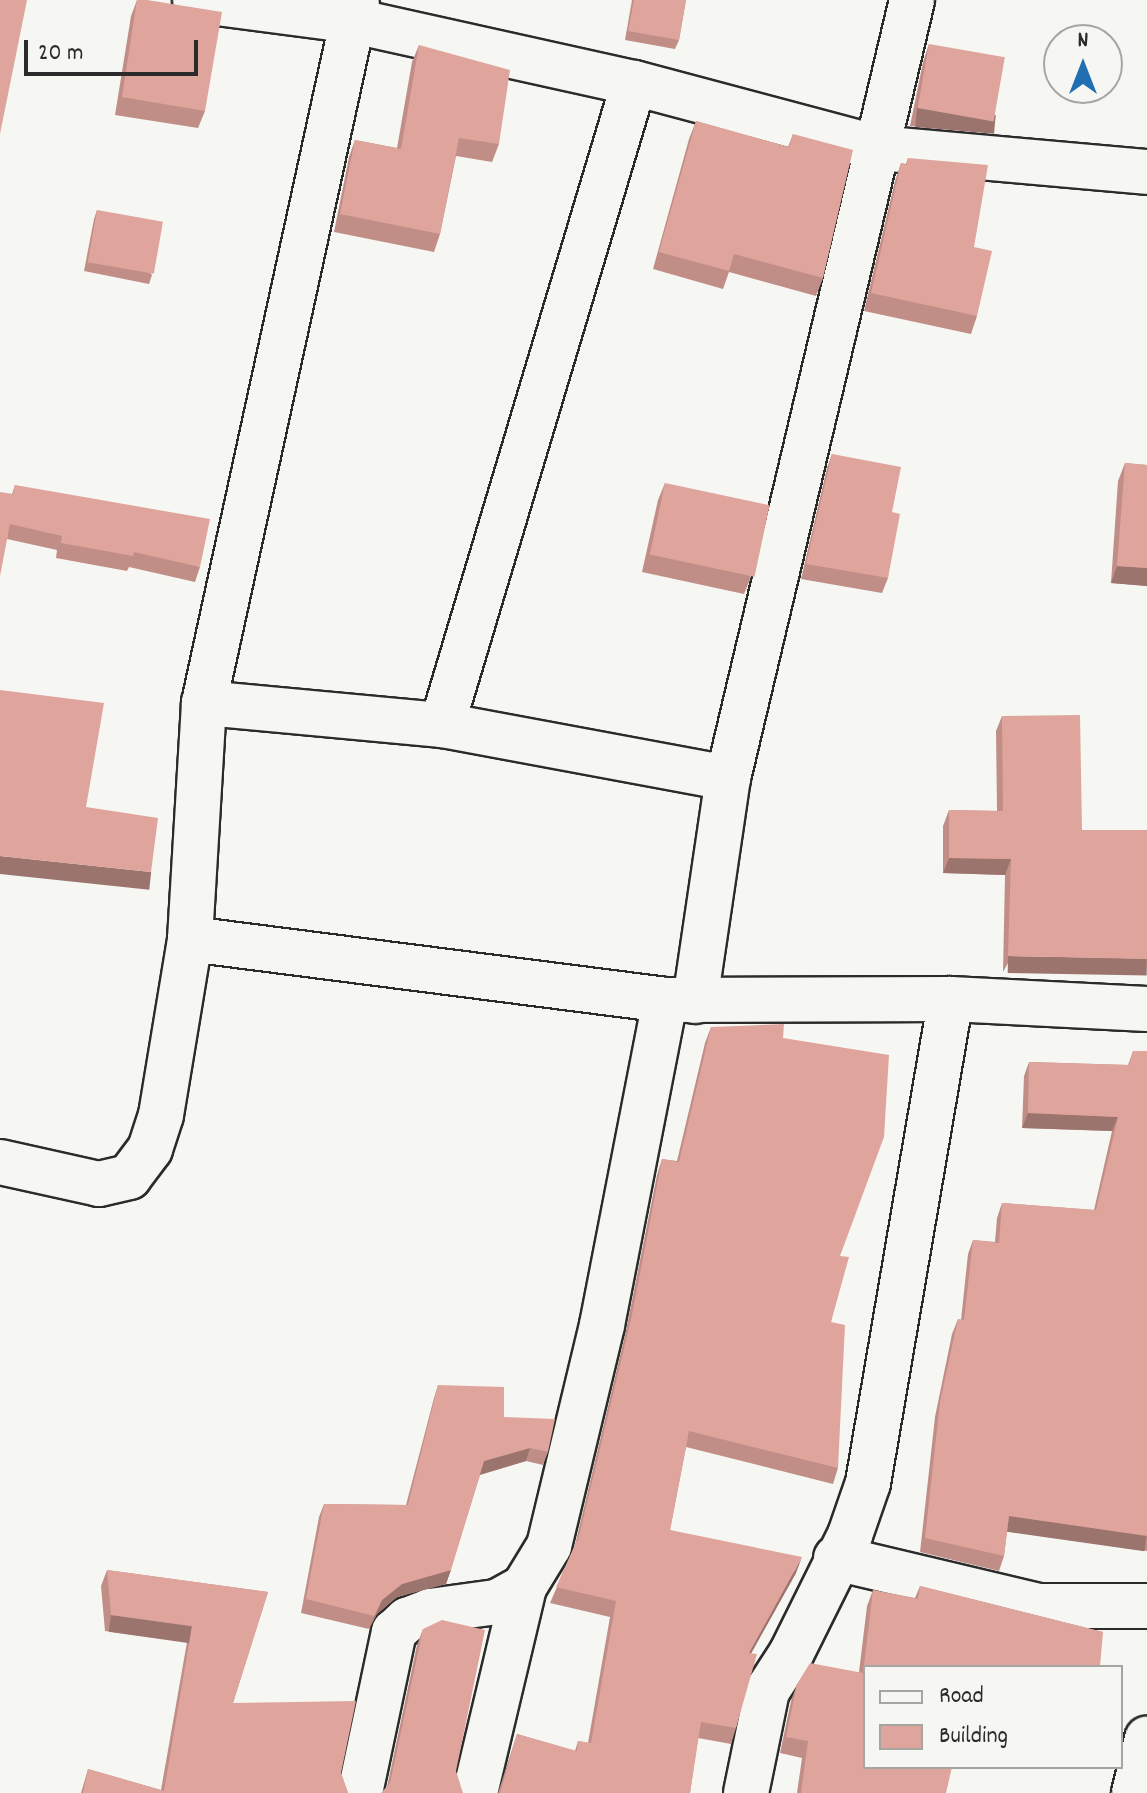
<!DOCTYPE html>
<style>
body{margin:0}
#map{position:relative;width:1147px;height:1793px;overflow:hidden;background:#f6f6f2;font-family:Dekko,sans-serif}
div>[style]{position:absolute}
.roads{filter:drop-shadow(2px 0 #2b2b2b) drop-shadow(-2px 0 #2b2b2b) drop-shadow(0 2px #2b2b2b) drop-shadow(0 -2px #2b2b2b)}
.minor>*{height:44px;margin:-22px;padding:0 22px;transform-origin:22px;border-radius:22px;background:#f6f6f2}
.secondary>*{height:44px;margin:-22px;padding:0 22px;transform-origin:22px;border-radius:22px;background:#f6f6f2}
.wall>*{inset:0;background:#c08e87}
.shaded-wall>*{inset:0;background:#9c746e;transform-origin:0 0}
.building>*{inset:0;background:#dfa59d;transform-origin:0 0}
span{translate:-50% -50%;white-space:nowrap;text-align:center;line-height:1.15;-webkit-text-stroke:6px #f6f6f2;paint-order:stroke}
.legend{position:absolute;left:863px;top:1665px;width:260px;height:104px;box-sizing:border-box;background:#f6f6f2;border:2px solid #a5a5a2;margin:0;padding:10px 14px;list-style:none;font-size:24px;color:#2b2b2b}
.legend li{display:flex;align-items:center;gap:16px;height:40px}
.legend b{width:40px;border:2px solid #a5a5a2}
.north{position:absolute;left:1043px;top:24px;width:80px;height:80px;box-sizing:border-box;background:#f6f6f2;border:2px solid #a5a5a2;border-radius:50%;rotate:0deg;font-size:22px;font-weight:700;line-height:32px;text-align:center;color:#2b2b2b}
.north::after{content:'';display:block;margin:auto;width:28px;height:36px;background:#1f6fb2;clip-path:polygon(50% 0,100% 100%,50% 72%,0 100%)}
.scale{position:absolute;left:24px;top:40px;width:174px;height:36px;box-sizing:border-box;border:4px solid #2b2b2b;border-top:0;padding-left:10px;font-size:24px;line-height:28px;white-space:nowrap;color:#2b2b2b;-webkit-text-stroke:6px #f6f6f2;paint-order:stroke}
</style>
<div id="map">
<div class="roads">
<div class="minor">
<div style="left:195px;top:0;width:160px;rotate:7.5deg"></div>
<div style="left:354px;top:21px;width:287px;rotate:12.5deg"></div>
<div style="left:634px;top:83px;width:253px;rotate:14.9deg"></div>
<div style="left:878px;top:148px;width:270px;rotate:5.1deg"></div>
<div style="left:204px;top:703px;width:239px;rotate:5.3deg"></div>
<div style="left:442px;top:725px;width:291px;rotate:10.5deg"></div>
<div style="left:442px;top:725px;width:670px;rotate:-73.35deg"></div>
<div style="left:190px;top:939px;width:479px;rotate:7.3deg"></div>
<div style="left:665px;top:1000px;width:286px;rotate:-0.2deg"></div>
<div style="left:951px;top:999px;width:196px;rotate:2.9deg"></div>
<div style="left:695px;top:1001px;width:225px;rotate:-81.6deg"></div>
<div style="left:728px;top:778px;width:799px;rotate:-76.69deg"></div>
<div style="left:836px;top:1558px;width:209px;rotate:13.3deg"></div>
<div style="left:1039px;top:1606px;width:108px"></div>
<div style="left:360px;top:1793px;width:165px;rotate:-78.1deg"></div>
<div style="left:394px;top:1632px;width:18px;rotate:-43deg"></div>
<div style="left:407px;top:1620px;width:25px;rotate:-21deg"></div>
<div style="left:430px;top:1611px;width:68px;rotate:-7.7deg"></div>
<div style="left:497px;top:1602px;width:31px;rotate:-29deg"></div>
<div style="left:524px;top:1587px;width:48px;rotate:-58.6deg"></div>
<div style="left:549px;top:1546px;width:227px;rotate:-76.5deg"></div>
<div style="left:602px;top:1325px;width:331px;rotate:-79deg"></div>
<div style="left:475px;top:1793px;width:212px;rotate:-76.6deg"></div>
<div style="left:746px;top:1793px;width:104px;rotate:-78.4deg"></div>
<div style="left:767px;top:1691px;width:44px;rotate:-57deg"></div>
<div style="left:791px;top:1654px;width:133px;rotate:-63.6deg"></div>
<div style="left:850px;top:1535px;width:55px;rotate:-70.9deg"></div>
<div style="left:868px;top:1483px;width:491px;rotate:-80.3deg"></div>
<div style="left:1134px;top:1793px;width:56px;rotate:-76.5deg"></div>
</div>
<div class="secondary">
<div style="left:0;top:1162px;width:101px;rotate:12.5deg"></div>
<div style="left:99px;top:1184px;width:31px;rotate:-13deg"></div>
<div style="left:129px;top:1177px;width:35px;rotate:-53deg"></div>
<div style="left:150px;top:1149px;width:36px;rotate:-72deg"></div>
<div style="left:161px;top:1115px;width:178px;rotate:-80.6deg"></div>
<div style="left:190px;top:939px;width:236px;rotate:-86.6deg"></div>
<div style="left:204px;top:703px;width:719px;rotate:-77.72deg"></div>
</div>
</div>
<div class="wall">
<div style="clip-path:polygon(137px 0,205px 111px,198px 128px,115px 115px,131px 16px)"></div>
<div style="clip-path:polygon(632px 0,686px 0,679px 40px,675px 49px,625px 40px)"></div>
<div style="clip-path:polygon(929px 44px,990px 133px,910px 126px,923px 62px)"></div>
<div style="clip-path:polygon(419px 45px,499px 144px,492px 162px,456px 156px,440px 234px,434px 252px,334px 232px,349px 157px,355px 140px,397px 148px,412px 62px)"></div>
<div style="clip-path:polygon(696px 121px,788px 147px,793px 134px,823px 278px,816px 296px,729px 272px,723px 289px,653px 269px,689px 139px)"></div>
<div style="clip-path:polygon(908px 158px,974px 247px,977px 316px,971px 334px,864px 311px,895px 181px,901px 163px,906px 164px)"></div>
<div style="clip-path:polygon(97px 210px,152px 275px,149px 284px,84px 271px,94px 219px)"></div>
<div style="clip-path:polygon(832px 454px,892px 512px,888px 578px,882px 593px,801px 579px,827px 468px)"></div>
<div style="clip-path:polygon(1125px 463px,1147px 465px,1147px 586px,1111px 583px,1118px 481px)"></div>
<div style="clip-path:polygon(665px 483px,751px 577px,744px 594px,642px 572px,658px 500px)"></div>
<div style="clip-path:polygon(15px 485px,200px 567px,195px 582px,129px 567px,127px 571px,56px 558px,57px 550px,7px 539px,12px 494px)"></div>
<div style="clip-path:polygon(1002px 716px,1082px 830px,1003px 972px,1005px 875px,943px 873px,943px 826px,949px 810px,997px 811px,996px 731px)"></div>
<div style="clip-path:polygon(711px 1027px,783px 1038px,840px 1256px,831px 1322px,838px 1468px,833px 1484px,686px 1447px,670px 1530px,796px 1573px,751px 1653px,736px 1728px,731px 1744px,698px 1738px,690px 1793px,498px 1793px,517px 1734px,575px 1751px,578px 1741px,588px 1743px,610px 1617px,550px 1603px,575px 1545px,626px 1331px,657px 1175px,662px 1159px,677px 1161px,705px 1043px)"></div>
<div style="clip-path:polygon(1133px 1051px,1147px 1051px,1147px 1551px,1007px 1531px,1004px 1556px,999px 1571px,920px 1552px,935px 1417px,952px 1334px,958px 1319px,961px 1320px,968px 1254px,973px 1240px,995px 1242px,997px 1218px,1002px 1203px,1094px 1210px,1112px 1131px,1022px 1128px,1024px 1076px,1029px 1062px,1128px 1065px)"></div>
<div style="clip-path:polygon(438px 1385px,504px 1417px,548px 1452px,543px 1465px,526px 1461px,480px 1475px,446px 1584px,397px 1597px,377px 1614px,369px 1629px,301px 1613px,319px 1517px,324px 1504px,406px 1505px,434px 1398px)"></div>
<div style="clip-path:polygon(107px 1570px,268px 1592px,233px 1703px,341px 1773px,348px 1793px,81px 1793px,88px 1769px,161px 1790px,187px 1642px,105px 1631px,101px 1586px)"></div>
<div style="clip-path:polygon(920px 1586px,1103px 1632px,865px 1667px,946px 1793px,797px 1793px,802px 1758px,780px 1753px,791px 1701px,797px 1684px,859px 1672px,867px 1606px,873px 1590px,915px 1598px)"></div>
<div style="clip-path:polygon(423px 1629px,456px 1771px,387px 1787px,417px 1645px)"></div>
</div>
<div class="shaded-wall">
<div style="left:917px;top:108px;width:79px;height:19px;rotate:5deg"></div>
<div style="clip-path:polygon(1117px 566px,1147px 568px,1147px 586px,1111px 583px)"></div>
<div style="left:0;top:856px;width:152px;height:18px;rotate:6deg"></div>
<div style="clip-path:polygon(949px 858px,1011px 859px,1005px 875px,943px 873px)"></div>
<div style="left:1008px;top:956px;width:139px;height:17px;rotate:1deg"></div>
<div style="clip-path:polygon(1028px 1113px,1118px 1117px,1112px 1131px,1022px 1128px)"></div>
<div style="clip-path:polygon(530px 1448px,526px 1461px,479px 1475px,484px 1461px)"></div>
<div style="left:1009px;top:1516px;width:139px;height:16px;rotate:8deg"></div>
<div style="clip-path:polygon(802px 1557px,796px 1573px,743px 1668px,749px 1653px)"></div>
<div style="clip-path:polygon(451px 1570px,446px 1584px,397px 1597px,377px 1614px,369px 1629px,382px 1600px,402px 1584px)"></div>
<div style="left:111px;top:1615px;width:82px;height:17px;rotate:8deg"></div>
</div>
<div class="building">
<div style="clip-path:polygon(0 0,27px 0,0 134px)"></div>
<div style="clip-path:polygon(137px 0,147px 0,222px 12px,205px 111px,122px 97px)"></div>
<div style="clip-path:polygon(634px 0,686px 0,679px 40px,628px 31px)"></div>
<div style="left:929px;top:44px;width:77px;height:65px;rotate:10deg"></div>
<div style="clip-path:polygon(419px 45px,510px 70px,499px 144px,459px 138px,440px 234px,340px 214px,355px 140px,401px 149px)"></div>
<div style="clip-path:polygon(696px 121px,789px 147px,793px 134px,853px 150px,823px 278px,734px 254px,729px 271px,659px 252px)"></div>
<div style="clip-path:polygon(908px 158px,988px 165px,974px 247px,992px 251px,977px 316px,871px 293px,901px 163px,907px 165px)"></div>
<div style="left:97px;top:210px;width:67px;height:53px;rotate:10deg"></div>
<div style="clip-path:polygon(832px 454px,901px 467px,892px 512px,900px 514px,888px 578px,806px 564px)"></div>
<div style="clip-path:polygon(1125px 463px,1147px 465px,1147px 568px,1117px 566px)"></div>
<div style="left:665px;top:483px;width:107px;height:73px;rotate:12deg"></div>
<div style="clip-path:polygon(15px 485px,210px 519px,200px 567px,134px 552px,133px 556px,61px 543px,62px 536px,10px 524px,0 576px,0 492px,13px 494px)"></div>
<div style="clip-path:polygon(0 690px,104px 703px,86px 807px,158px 818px,151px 872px,0 856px)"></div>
<div style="clip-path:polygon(1080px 715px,1082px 830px,1147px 830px,1147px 959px,1008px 956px,1011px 859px,949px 858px,949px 810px,1003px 811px,1002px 716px)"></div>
<div style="clip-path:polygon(784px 1024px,783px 1038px,889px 1055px,884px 1137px,840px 1256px,849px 1257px,831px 1322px,845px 1325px,838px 1468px,689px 1431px,670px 1530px,802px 1557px,749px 1653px,757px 1654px,736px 1728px,701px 1722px,690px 1793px,500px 1793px,517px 1734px,577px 1751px,578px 1741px,591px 1743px,616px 1601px,556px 1587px,579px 1536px,632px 1315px,662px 1159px,679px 1162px,711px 1027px)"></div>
<div style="clip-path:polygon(1133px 1051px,1147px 1051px,1147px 1536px,1009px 1516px,1004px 1556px,925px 1538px,940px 1402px,958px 1319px,964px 1320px,973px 1240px,999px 1243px,1002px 1203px,1096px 1210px,1118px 1117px,1028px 1113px,1029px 1062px,1129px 1065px)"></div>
<div style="clip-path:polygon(438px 1385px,504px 1387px,504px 1417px,555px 1419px,548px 1452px,530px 1448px,484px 1461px,451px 1570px,402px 1584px,382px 1600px,374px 1616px,306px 1599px,324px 1504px,408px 1505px)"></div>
<div style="clip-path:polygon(107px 1570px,268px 1592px,233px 1703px,356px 1701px,341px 1773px,348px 1793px,83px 1793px,88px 1769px,164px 1791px,192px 1626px,111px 1615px)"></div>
<div style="clip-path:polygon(920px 1586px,1103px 1632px,1100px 1667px,865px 1667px,865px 1767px,952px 1767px,946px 1793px,801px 1793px,808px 1741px,786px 1737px,797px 1684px,810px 1663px,863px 1673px,873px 1590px,918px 1599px)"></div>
<div style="clip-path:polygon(442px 1620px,485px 1630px,456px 1771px,463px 1793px,381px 1793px,390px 1783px,423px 1629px)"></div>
</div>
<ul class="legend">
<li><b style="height:10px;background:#f6f6f2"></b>Road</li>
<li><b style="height:22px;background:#dfa59d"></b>Building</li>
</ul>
<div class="north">N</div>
<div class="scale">20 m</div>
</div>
